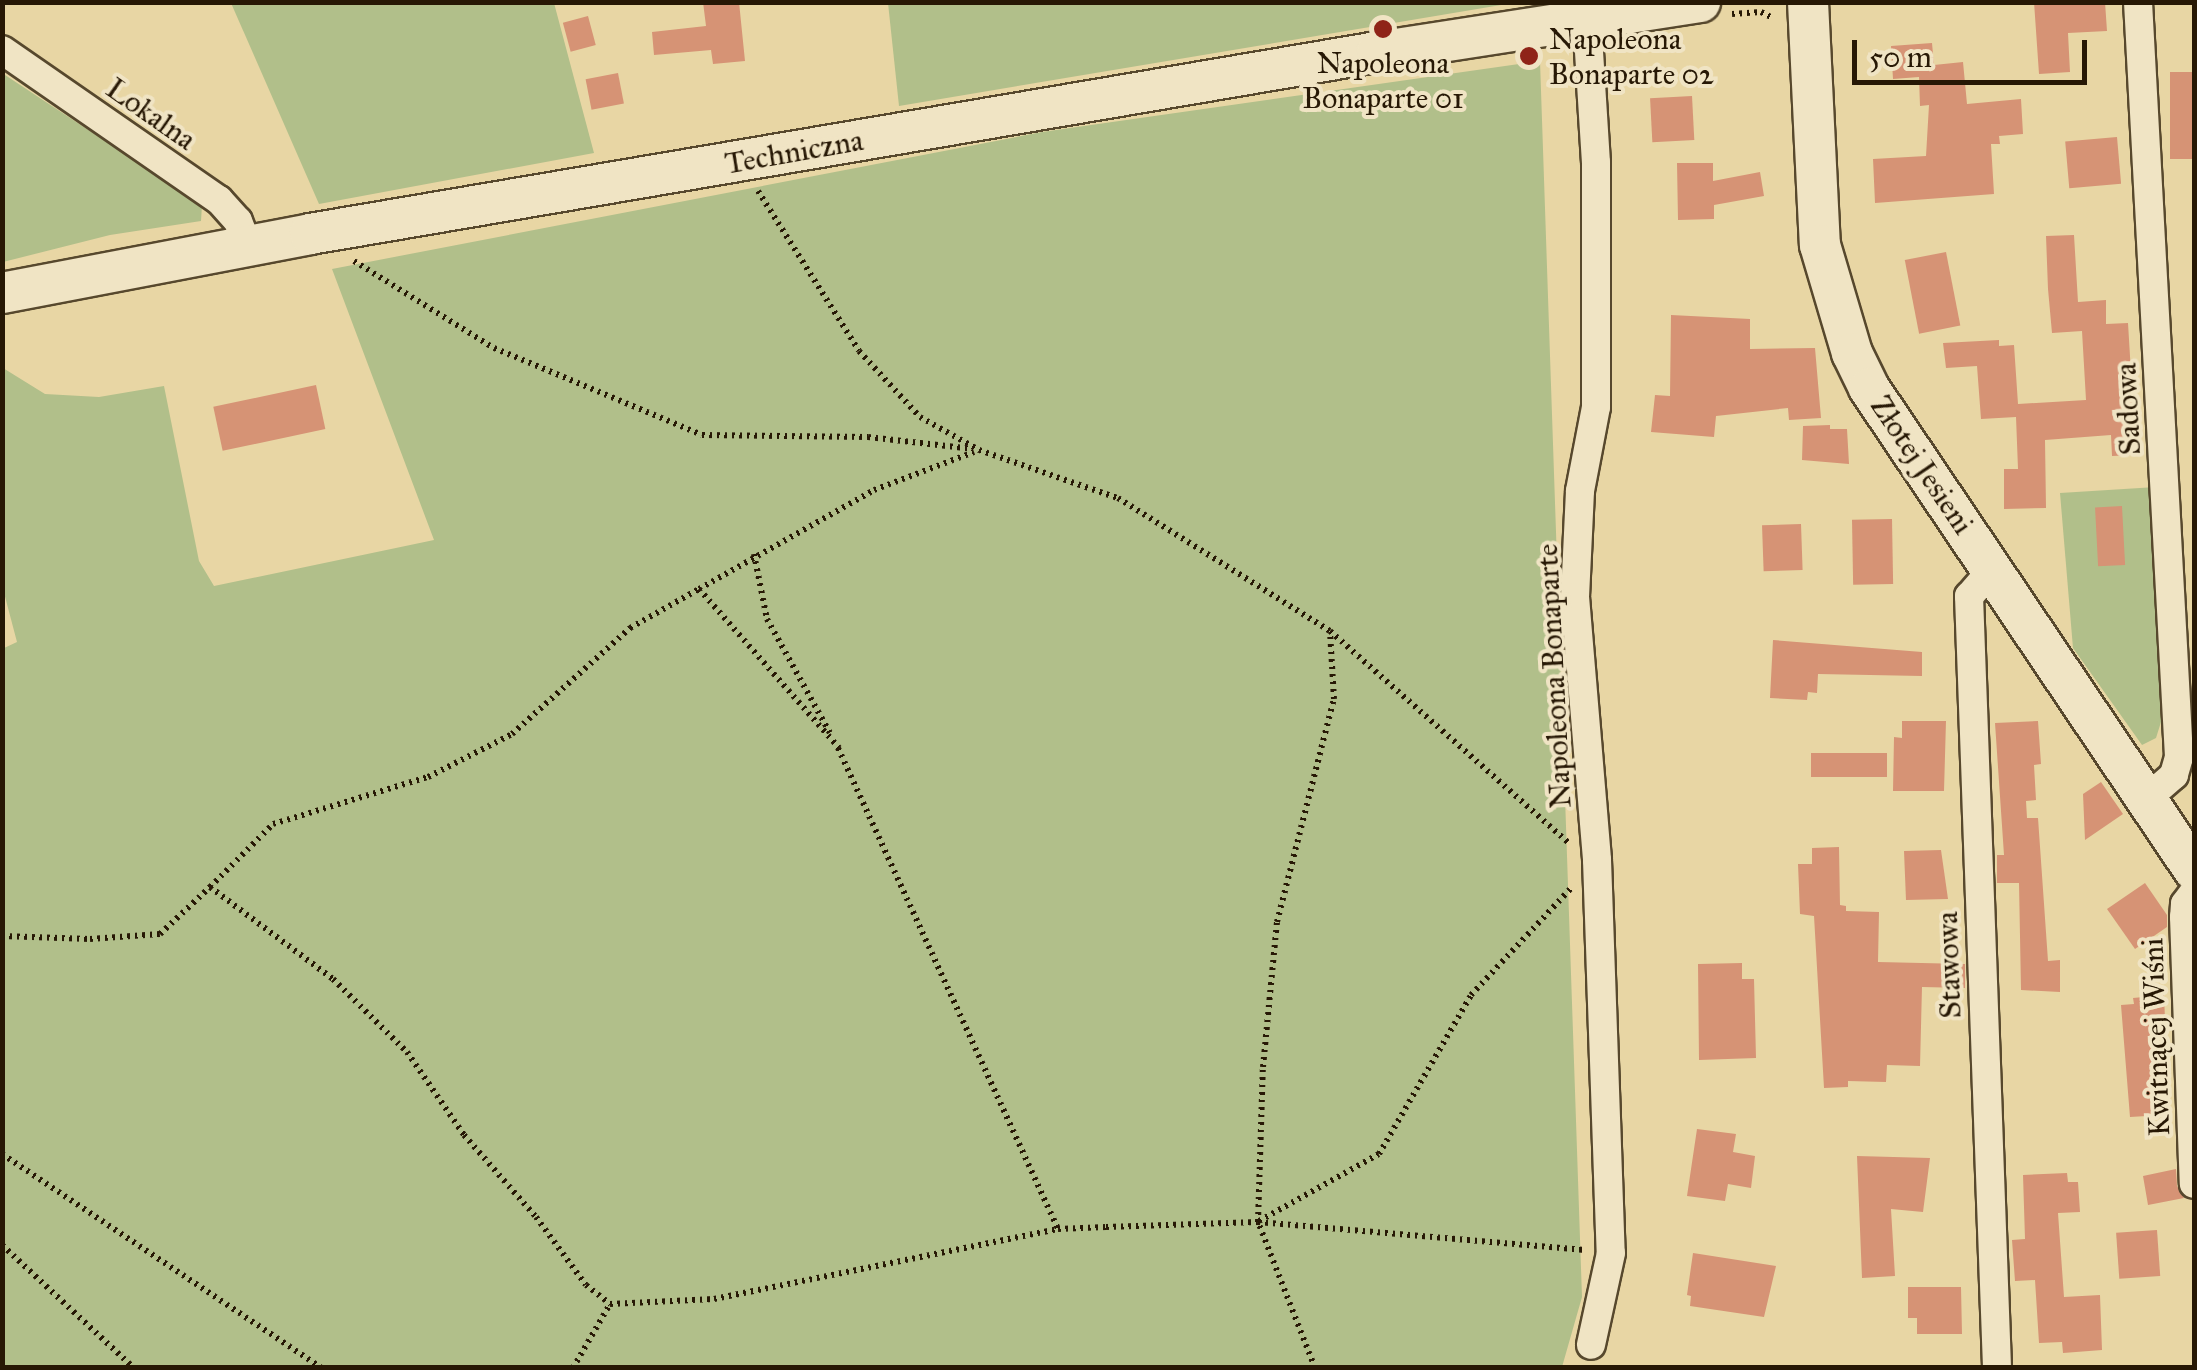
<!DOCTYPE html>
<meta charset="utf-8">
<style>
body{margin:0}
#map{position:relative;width:2197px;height:1370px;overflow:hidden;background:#e8d6a4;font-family:"IM FELL Great Primer",serif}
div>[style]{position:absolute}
.green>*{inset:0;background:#b1bf8a}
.building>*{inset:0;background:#d69375;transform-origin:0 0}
.path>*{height:6px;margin-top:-3px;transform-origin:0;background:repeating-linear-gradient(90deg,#271805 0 2.5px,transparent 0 7.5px)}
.roads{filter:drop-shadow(2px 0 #57482d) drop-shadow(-2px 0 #57482d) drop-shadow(0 2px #57482d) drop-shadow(0 -2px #57482d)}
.street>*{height:28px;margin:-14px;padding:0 14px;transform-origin:14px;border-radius:14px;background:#f0e4c4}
.secondary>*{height:40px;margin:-20px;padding:0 20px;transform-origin:20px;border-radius:20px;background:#f0e4c4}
.dots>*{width:28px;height:28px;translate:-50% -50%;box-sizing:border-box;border:5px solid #f0e4c4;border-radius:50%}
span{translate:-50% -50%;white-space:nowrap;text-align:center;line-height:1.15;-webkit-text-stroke:8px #f0e4c4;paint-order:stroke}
.poi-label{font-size:30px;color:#271805}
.left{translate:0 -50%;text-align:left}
.street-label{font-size:30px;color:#271805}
.frame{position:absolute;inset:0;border:5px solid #271805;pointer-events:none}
.scale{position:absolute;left:1852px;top:40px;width:235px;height:45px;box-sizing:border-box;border:5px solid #271805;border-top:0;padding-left:12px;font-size:30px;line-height:35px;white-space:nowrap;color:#271805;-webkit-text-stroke:8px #f0e4c4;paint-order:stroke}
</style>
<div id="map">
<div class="green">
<div style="clip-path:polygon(231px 3px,554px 3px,594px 153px,319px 204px)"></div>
<div style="clip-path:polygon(888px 3px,888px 2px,1513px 3px,899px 106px)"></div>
<div style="clip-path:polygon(1540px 61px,1582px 1297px,1562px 1367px,3px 1367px,2px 649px,17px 642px,3px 589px,3px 368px,45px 394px,99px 397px,164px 386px,199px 561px,214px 586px,434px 540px,332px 269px,1042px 132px)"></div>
<div style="clip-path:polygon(2px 73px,202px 205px,201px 221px,110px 235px,3px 262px)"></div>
<div style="clip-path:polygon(2156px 487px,2161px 722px,2156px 738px,2142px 745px,2073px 648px,2060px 493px)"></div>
</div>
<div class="building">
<div style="clip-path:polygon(703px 2px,739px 2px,745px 61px,713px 64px,711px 50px,654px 55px,652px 32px,706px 26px)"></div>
<div style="clip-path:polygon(2034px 2px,2105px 2px,2107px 31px,2068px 33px,2070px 72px,2039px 74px)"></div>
<div style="left:588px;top:16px;width:30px;height:26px;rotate:75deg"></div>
<div style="clip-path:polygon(1932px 43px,1934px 65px,1963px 62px,1967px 104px,2021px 99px,2023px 134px,1999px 136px,2000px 144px,1991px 144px,1994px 194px,1875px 203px,1873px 159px,1926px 156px,1929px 105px,1920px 106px,1919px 77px,1893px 79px,1891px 46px)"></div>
<div style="left:2170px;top:72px;width:24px;height:87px"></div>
<div style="left:618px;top:73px;width:31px;height:33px;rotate:79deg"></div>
<div style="left:1692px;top:96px;width:44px;height:42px;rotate:87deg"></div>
<div style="left:2117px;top:137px;width:47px;height:52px;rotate:85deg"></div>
<div style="clip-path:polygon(1677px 163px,1713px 163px,1713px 181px,1760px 172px,1764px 196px,1714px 205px,1714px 219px,1678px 220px)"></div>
<div style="clip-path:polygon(2074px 235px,2078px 302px,2106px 300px,2106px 324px,2128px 323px,2136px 455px,2112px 456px,2111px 435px,2045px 440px,2046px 508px,2004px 509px,2004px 469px,2018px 469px,2016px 417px,1981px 419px,1977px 366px,1946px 368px,1943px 343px,1999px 340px,1999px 346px,2014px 345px,2018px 404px,2086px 400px,2082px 331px,2052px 333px,2048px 289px,2046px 236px)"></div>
<div style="left:1946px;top:252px;width:75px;height:42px;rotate:79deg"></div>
<div style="clip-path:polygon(1671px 315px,1750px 319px,1750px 349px,1815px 348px,1821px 418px,1789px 420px,1788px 408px,1716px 416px,1714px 437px,1651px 432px,1655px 395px,1670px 396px)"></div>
<div style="left:316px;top:385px;width:45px;height:105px;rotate:78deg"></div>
<div style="clip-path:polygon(1830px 425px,1830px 429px,1847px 429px,1849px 464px,1802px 460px,1803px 426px)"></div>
<div style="left:2122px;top:506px;width:59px;height:27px;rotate:87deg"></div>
<div style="left:1892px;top:519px;width:65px;height:40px;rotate:89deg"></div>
<div style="left:1801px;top:524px;width:46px;height:39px;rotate:88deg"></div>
<div style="clip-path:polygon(1773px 640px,1922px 652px,1922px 676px,1818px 674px,1817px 693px,1808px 692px,1807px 700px,1770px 698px)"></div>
<div style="clip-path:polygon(1902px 721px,1946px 721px,1944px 791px,1893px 791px,1894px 737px,1902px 738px)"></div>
<div style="clip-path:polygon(2038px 721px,2041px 764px,2034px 765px,2036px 800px,2026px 801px,2027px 818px,2038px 818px,2048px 961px,2060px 960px,2060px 992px,2021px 990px,2019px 883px,1997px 883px,1997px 855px,2004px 855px,1995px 723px)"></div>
<div style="left:1811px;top:753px;width:76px;height:24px"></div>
<div style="clip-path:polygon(2101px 782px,2123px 814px,2085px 840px,2083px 794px)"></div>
<div style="clip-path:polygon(1839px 847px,1840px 905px,1846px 906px,1846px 911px,1879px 912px,1878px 962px,1965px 964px,1965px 988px,1922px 987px,1920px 1066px,1887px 1065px,1886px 1082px,1848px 1081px,1848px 1087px,1824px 1088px,1814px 916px,1800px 914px,1798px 864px,1812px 864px,1812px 848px)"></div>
<div style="clip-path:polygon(1941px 850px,1948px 899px,1906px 900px,1904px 851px)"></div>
<div style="clip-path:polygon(2145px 883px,2167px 915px,2167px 927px,2135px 949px,2107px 909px)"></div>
<div style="clip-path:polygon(1742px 963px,1742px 979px,1754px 979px,1756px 1058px,1699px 1060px,1698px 964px)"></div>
<div style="clip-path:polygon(2164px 995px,2165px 1019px,2152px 1021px,2163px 1115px,2130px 1117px,2121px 1005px,2134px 1004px,2133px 998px)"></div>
<div style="clip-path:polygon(1697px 1129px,1736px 1134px,1733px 1152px,1755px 1156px,1751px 1188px,1728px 1184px,1725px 1201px,1687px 1196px)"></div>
<div style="clip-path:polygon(1857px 1156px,1930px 1158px,1923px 1212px,1891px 1209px,1895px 1276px,1862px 1278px)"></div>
<div style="clip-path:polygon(2176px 1169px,2177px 1186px,2184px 1198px,2148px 1205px,2143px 1176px)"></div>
<div style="clip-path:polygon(2067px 1173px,2068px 1182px,2078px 1182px,2080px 1212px,2058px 1213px,2064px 1297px,2100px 1295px,2102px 1350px,2063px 1353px,2062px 1342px,2039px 1343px,2035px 1280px,2015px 1281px,2012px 1240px,2025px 1239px,2023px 1175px)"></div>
<div style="left:2157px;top:1230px;width:46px;height:41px;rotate:86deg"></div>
<div style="clip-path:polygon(1693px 1253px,1776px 1266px,1764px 1317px,1690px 1306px,1691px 1296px,1687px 1295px)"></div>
<div style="clip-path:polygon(1908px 1287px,1961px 1287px,1962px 1334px,1917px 1334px,1917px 1318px,1908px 1318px)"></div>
</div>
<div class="path">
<div style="left:1732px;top:14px;width:29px;rotate:-4deg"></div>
<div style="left:1761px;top:12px;width:13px;rotate:27deg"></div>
<div style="left:758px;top:191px;width:189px;rotate:57.7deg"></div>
<div style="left:859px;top:351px;width:90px;rotate:47.3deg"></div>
<div style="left:920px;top:417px;width:68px;rotate:29.2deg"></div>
<div style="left:979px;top:450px;width:147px;rotate:19.1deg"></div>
<div style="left:1118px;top:498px;width:250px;rotate:32.1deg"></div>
<div style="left:1330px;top:631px;width:318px;rotate:41.6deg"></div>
<div style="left:354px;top:261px;width:165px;rotate:31.9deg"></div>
<div style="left:494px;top:348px;width:225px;rotate:22.7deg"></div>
<div style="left:702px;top:435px;width:166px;rotate:0.7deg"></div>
<div style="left:868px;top:437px;width:106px;rotate:6.5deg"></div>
<div style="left:754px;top:554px;width:66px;rotate:78.7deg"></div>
<div style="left:767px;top:619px;width:130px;rotate:61.1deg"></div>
<div style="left:699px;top:589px;width:201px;rotate:-29.5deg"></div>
<div style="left:874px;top:490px;width:107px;rotate:-20.8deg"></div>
<div style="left:838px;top:748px;width:529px;rotate:65.42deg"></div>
<div style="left:210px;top:887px;width:89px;rotate:-45deg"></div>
<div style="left:273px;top:824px;width:162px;rotate:-16.9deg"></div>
<div style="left:428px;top:777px;width:94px;rotate:-27.1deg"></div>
<div style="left:512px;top:734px;width:159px;rotate:-41.9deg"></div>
<div style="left:630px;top:628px;width:79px;rotate:-29.5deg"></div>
<div style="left:699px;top:589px;width:212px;rotate:48.6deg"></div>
<div style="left:2px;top:936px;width:88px;rotate:2deg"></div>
<div style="left:90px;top:939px;width:70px;rotate:-4.1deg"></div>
<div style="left:160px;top:934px;width:69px;rotate:-43.2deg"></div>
<div style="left:210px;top:887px;width:154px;rotate:36.8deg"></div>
<div style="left:333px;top:979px;width:104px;rotate:44.6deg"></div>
<div style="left:407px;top:1052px;width:101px;rotate:55.5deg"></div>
<div style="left:464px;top:1135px;width:109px;rotate:48.7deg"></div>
<div style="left:536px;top:1217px;width:84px;rotate:53.7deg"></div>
<div style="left:586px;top:1285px;width:31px;rotate:38deg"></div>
<div style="left:610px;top:1304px;width:104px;rotate:-2.8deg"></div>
<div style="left:714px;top:1299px;width:351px;rotate:-11.5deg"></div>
<div style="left:1058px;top:1229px;width:48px;rotate:-2.4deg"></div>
<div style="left:1106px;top:1227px;width:152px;rotate:-1.9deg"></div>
<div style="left:1258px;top:1222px;width:328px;rotate:4.9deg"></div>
<div style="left:2px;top:1154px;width:385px;rotate:33.8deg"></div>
<div style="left:1259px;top:1221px;width:137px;rotate:-29.2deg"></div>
<div style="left:1379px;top:1154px;width:184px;rotate:-59.9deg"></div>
<div style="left:1471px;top:995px;width:146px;rotate:-46.9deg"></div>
<div style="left:2px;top:1245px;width:180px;rotate:43deg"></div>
<div style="left:573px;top:1368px;width:74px;rotate:-60deg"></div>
<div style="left:1315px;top:1368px;width:157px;rotate:-111.3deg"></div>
<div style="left:1258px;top:1222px;width:155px;rotate:-88.2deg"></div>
<div style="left:1263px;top:1067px;width:146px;rotate:-84.5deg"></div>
<div style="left:1277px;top:922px;width:230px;rotate:-75.7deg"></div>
<div style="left:1334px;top:699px;width:67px;rotate:-93.4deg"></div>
</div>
<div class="roads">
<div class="street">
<div style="left:2138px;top:2px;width:756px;rotate:86.89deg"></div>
<div style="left:2179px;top:757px;width:19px;rotate:106deg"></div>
<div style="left:2174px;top:775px;width:37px;rotate:139deg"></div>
<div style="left:1586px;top:4px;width:159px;rotate:86.4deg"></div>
<div style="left:1596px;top:163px;width:244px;rotate:90deg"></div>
<div style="left:1596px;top:407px;width:86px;rotate:100.8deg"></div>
<div style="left:1580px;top:491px;width:106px;rotate:92.7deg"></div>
<div style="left:1575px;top:597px;width:264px;rotate:85.2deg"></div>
<div style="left:1597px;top:860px;width:393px;rotate:88deg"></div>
<div style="left:1611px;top:1253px;width:94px;rotate:102.3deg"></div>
<div style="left:2px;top:50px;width:264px;rotate:34.7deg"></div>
<div style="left:219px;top:200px;width:28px;rotate:48deg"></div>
<div style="left:238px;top:221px;width:26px;rotate:69deg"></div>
<div style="left:1992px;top:570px;width:35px;rotate:131deg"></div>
<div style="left:1969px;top:596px;width:773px;rotate:87.92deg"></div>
<div style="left:2194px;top:892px;width:15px;rotate:127deg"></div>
<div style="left:2185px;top:904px;width:13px;rotate:94deg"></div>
<div style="left:2184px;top:917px;width:267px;rotate:87.9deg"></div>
</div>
<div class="secondary">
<div style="left:1808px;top:2px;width:243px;rotate:87.2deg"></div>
<div style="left:1820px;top:245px;width:113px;rotate:73.5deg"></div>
<div style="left:1852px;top:353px;width:39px;rotate:64deg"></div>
<div style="left:1869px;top:388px;width:581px;rotate:56.01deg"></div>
<div style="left:2px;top:293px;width:314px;rotate:-10.8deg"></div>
<div style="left:310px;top:234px;width:1082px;rotate:-9.68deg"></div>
<div style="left:1377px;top:52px;width:327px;rotate:-8.8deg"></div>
</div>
</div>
<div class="dots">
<div style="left:1383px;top:29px;background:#8f2418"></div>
<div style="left:1529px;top:56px;background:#8f2418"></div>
</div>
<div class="poi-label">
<span class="left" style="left:1549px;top:56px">Napoleona<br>Bonaparte 02</span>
<span style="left:1383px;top:80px">Napoleona<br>Bonaparte 01</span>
</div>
<div class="street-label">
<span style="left:151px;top:114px;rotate:35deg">Lokalna</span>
<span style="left:794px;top:152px;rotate:-10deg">Techniczna</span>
<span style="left:2128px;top:409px;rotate:-93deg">Sadowa</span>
<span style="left:1922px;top:465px;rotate:56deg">Złotej Jesieni</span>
<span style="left:1554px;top:676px;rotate:-93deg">Napoleona Bonaparte</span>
<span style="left:1949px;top:965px;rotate:-92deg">Stawowa</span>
<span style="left:2156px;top:1037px;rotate:-92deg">Kwitnącej Wiśni</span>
</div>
<div class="frame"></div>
<div class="scale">50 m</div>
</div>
